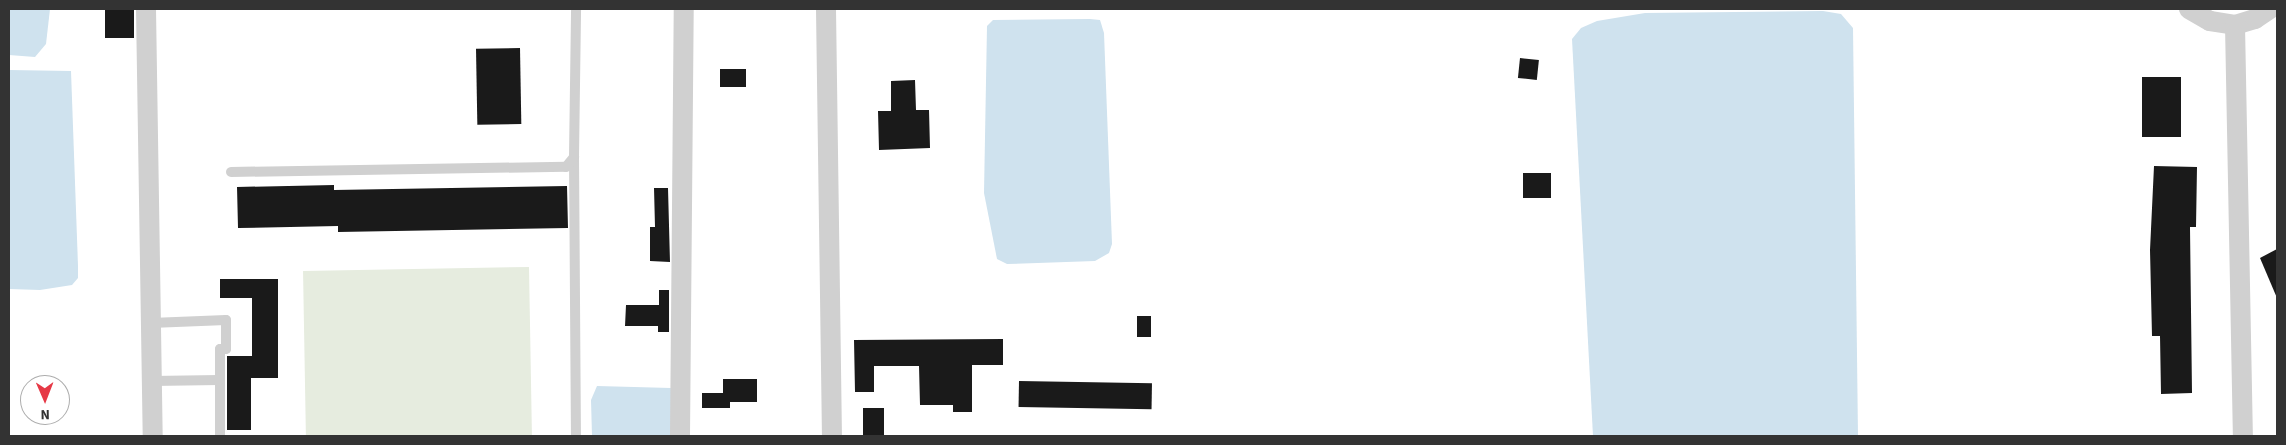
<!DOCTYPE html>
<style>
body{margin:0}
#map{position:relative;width:2286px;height:445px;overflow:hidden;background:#fff;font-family:"Source Sans 3",sans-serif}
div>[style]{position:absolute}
.green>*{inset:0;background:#e6ecdf;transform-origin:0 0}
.water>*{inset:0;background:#cfe2ee}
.building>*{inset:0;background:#1a1a1a;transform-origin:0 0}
.service>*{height:10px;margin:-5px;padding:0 5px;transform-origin:5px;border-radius:5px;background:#d0d0d0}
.minor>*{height:20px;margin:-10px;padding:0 10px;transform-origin:10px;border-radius:10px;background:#d0d0d0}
span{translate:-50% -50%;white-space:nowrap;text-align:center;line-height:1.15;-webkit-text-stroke:5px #fff;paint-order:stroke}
.frame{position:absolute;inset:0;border:10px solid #333;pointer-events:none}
.north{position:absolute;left:20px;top:375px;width:50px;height:50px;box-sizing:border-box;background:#fff;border:1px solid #adadad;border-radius:50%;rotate:179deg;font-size:14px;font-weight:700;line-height:20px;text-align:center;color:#333}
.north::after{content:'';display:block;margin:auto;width:18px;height:22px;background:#e63946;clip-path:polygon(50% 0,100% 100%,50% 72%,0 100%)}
</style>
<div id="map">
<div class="green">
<div style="left:529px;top:267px;width:169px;height:226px;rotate:89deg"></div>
</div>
<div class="water">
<div style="clip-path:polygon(9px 9px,50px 9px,46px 44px,35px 57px,9px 55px)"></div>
<div style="clip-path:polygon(1823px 11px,1841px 14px,1853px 28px,1858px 436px,1593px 436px,1572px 39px,1581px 28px,1597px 21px,1645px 13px)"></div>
<div style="clip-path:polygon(1090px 19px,1100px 20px,1104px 33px,1112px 244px,1109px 253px,1095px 261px,1007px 264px,997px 259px,984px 193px,987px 26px,993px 20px)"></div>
<div style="clip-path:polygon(9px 70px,71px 71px,78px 266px,78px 278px,72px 285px,40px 290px,9px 289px)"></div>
<div style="clip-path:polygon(597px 386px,671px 388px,672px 436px,592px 436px,591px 400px)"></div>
</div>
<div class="building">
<div style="left:105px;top:9px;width:29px;height:29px"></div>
<div style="left:520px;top:48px;width:76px;height:44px;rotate:89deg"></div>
<div style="left:1520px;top:58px;width:19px;height:20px;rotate:6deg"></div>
<div style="left:746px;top:69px;width:18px;height:26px;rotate:90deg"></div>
<div style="left:2142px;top:77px;width:39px;height:60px"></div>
<div style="clip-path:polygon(915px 80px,916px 110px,929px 110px,930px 148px,879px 150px,878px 111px,891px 111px,891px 81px)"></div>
<div style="clip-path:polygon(2154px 166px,2197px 167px,2196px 227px,2190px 227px,2192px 393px,2161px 394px,2160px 336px,2152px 336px,2150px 250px)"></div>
<div style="left:1523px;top:173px;width:28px;height:25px"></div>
<div style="clip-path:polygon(334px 185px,334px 190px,567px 186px,568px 228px,338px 232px,338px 226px,238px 228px,237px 187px)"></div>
<div style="clip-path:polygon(654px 188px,668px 188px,670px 262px,650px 261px,650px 227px,655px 227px)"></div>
<div style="clip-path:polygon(2277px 249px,2277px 298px,2260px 258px)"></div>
<div style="clip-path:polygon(220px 279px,278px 279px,278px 378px,251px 378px,251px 430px,227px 430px,227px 356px,252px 356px,252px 298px,220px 298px)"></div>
<div style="clip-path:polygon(659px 290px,669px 290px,669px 332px,658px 332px,658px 326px,625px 326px,626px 305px,659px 305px)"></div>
<div style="left:1137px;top:316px;width:14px;height:21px"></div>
<div style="clip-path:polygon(1003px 339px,1003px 365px,972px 365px,972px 412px,953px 412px,953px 405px,920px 405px,919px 366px,874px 366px,874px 392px,855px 392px,854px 340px)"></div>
<div style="clip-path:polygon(723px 379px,757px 379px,757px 402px,730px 402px,730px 408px,702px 408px,702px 393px,723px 393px)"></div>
<div style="left:1019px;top:381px;width:133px;height:26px;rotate:1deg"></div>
<div style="left:863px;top:408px;width:21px;height:28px"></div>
</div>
<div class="service">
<div style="left:574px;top:157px;width:279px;rotate:89.6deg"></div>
<div style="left:231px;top:172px;width:335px;rotate:-0.9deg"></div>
<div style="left:566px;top:167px;width:13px;rotate:-51deg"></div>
<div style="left:574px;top:157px;width:148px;rotate:-89.2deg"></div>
<div style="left:151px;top:323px;width:75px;rotate:-2.3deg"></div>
<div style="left:226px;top:320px;width:29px;rotate:90deg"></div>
<div style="left:226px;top:349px;width:6px;rotate:180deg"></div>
<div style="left:220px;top:349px;width:87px;rotate:90deg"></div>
<div style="left:152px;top:381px;width:67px;rotate:-0.9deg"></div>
</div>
<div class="minor">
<div style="left:146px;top:9px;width:427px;rotate:89.1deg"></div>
<div style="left:826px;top:9px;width:427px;rotate:89.2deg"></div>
<div style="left:2189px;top:9px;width:24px;rotate:30deg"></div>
<div style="left:2210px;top:21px;width:25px;rotate:9deg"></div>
<div style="left:2235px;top:25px;width:21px;rotate:-17deg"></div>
<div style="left:2255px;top:19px;width:18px;rotate:-34deg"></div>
<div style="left:2235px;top:25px;width:411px;rotate:88.9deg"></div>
<div style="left:680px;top:436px;width:427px;rotate:-89.5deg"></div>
</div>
<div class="frame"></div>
<div class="north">N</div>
</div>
